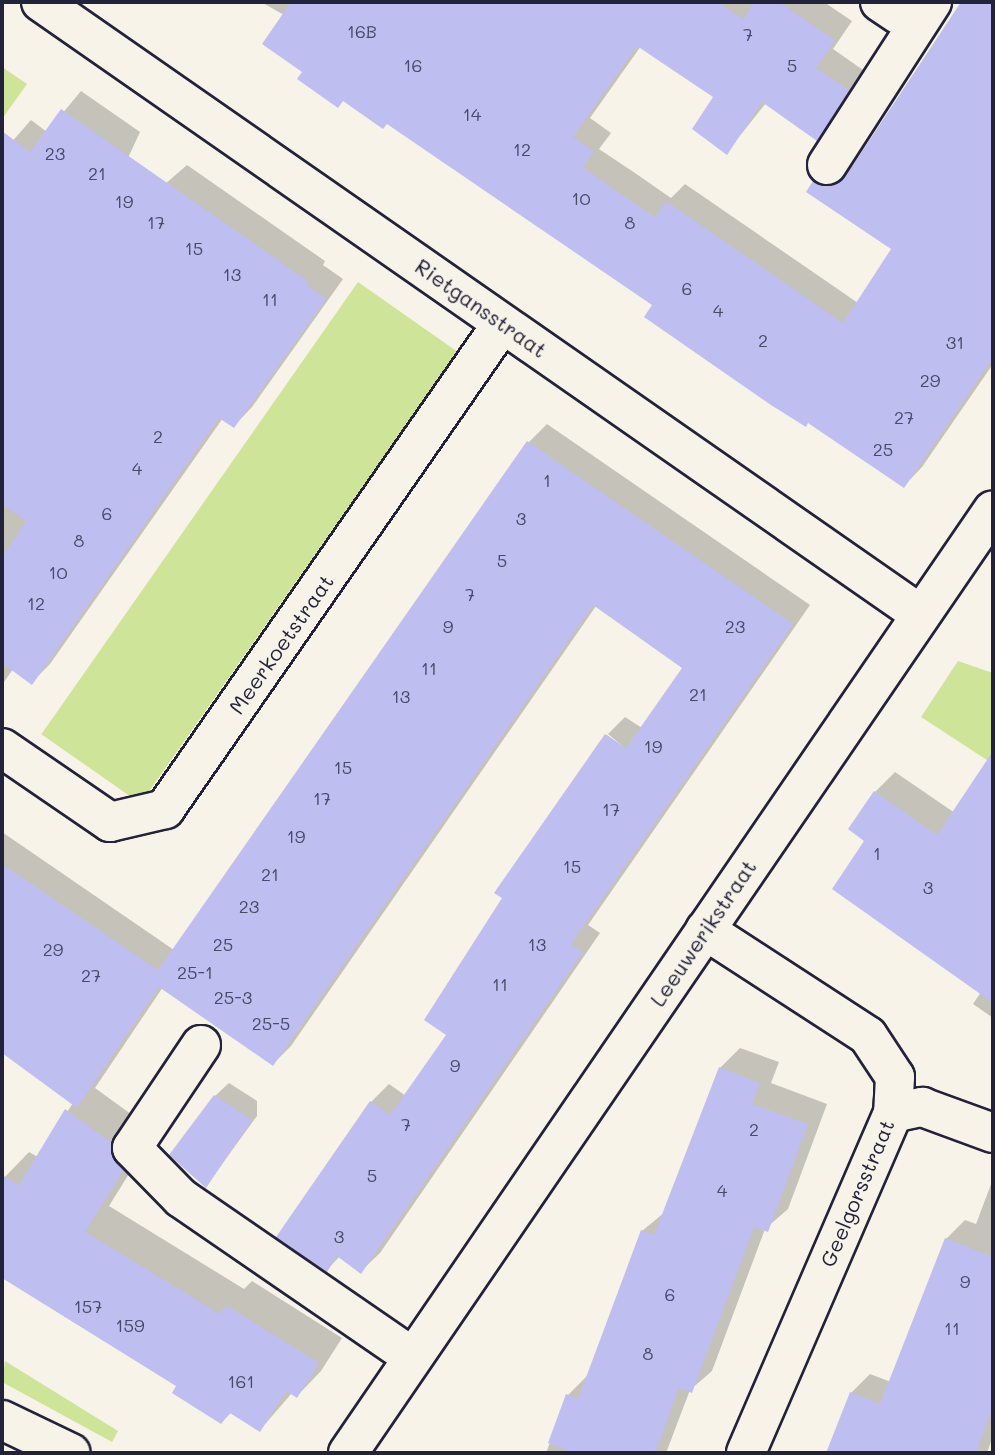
<!DOCTYPE html>
<style>
body{margin:0}
#map{position:relative;width:995px;height:1455px;overflow:hidden;background:#f7f3e8;font-family:Mali,sans-serif}
div>[style]{position:absolute}
.green>*{inset:0;background:#cee499;transform-origin:0 0}
.shadow>*{inset:0;background:#0003}
.building>*{inset:0;background:#bfbef0}
.roads{filter:drop-shadow(2px 0 #22223b) drop-shadow(-2px 0 #22223b) drop-shadow(0 2px #22223b) drop-shadow(0 -2px #22223b)}
.minor>*{height:38px;margin:-19px;padding:0 19px;transform-origin:19px;border-radius:19px;background:#f7f3e8}
span{translate:-50% -50%;white-space:nowrap;text-align:center;line-height:1.15;-webkit-text-stroke:5px #f7f3e8;paint-order:stroke}
.number-label{font-size:18px;color:#494968}
.number-label span{-webkit-text-stroke-width:0}
.street-label{font-size:21px;color:#22223b}
.frame{position:absolute;inset:0;border:4px solid #22223b;pointer-events:none}
</style>
<div id="map">
<div class="green">
<div style="clip-path:polygon(2px 67px,27px 84px,2px 119px)"></div>
<div style="left:358px;top:282px;width:121px;height:552px;rotate:35deg"></div>
<div style="clip-path:polygon(958px 661px,993px 673px,993px 764px,921px 717px)"></div>
<div style="clip-path:polygon(5px 1361px,118px 1431px,112px 1442px,2px 1382px)"></div>
</div>
<div class="shadow">
<div style="clip-path:polygon(261px 2px,824px 2px,852px 21px,833px 49px,866px 72px,835px 120px,816px 138px,766px 103px,727px 152px,716px 97px,641px 46px,590px 118px,611px 133px,599px 149px,635px 173px,671px 198px,685px 184px,858px 303px,894px 249px,815px 182px,833px 164px,846px 169px,856px 164px,964px 2px,993px 2px,993px 364px,922px 467px,904px 486px,654px 305px,387px 123px,304px 72px,284px 15px)"></div>
<div style="clip-path:polygon(81px 91px,140px 132px,83px 255px,187px 165px,325px 261px,323px 265px,343px 279px,252px 407px,234px 426px,223px 418px,50px 664px,32px 682px,13px 669px,2px 685px,2px 153px,31px 120px,47px 132px)"></div>
<div style="clip-path:polygon(547px 424px,810px 605px,588px 925px,600px 933px,380px 1253px,361px 1271px,340px 1256px,327px 1270px,278px 1236px,371px 1102px,389px 1084px,406px 1096px,449px 1035px,504px 897px,497px 893px,607px 735px,632px 754px,608px 734px,625px 717px,642px 728px,685px 667px,596px 606px,291px 1046px,273px 1064px,163px 987px,95px 1088px,135px 1117px,147px 1145px,109px 1206px,244px 1289px,252px 1281px,342px 1338px,321px 1371px,297px 1396px,292px 1393px,260px 1430px,232px 1412px,221px 1422px,64px 1292px,2px 1259px,2px 1180px,29px 1152px,38px 1157px,73px 1103px,2px 1050px,2px 832px,174px 950px,529px 442px)"></div>
<div style="clip-path:polygon(895px 772px,993px 839px,993px 1018px,973px 1004px,981px 992px,867px 840px,875px 792px)"></div>
<div style="clip-path:polygon(740px 1048px,779px 1062px,771px 1083px,827px 1104px,788px 1209px,765px 1229px,712px 1371px,690px 1390px,666px 1453px,546px 1453px,568px 1395px,589px 1374px,642px 1231px,665px 1212px,720px 1068px)"></div>
<div style="clip-path:polygon(229px 1083px,257px 1101px,257px 1116px,206px 1186px,215px 1096px)"></div>
<div style="clip-path:polygon(993px 1179px,993px 1436px,987px 1453px,828px 1453px,851px 1393px,870px 1374px,891px 1382px,946px 1239px,965px 1220px,976px 1224px)"></div>
</div>
<div class="building">
<div style="clip-path:polygon(291px 2px,718px 2px,743px 19px,754px 2px,779px 2px,835px 40px,816px 68px,849px 90px,817px 141px,762px 102px,727px 155px,692px 129px,713px 97px,637px 46px,573px 137px,594px 151px,583px 167px,616px 191px,655px 217px,666px 201px,843px 323px,891px 249px,806px 192px,813px 181px,827px 187px,845px 177px,961px 2px,993px 2px,993px 358px,904px 488px,808px 423px,806px 427px,771px 405px,644px 317px,652px 305px,387px 124px,383px 129px,343px 101px,338px 108px,297px 79px,302px 72px,262px 44px)"></div>
<div style="clip-path:polygon(61px 109px,308px 281px,306px 284px,326px 299px,234px 428px,219px 418px,32px 685px,2px 663px,2px 557px,26px 521px,2px 504px,2px 131px,30px 152px)"></div>
<div style="clip-path:polygon(527px 441px,793px 624px,571px 944px,583px 952px,361px 1274px,337px 1256px,327px 1272px,276px 1237px,370px 1101px,390px 1115px,446px 1035px,424px 1020px,502px 898px,494px 893px,605px 734px,626px 748px,682px 668px,593px 605px,273px 1066px,159px 987px,77px 1108px,2px 1053px,2px 864px,158px 970px)"></div>
<div style="clip-path:polygon(993px 751px,993px 1003px,832px 889px,864px 841px,848px 829px,874px 791px,937px 835px)"></div>
<div style="clip-path:polygon(719px 1067px,760px 1083px,752px 1104px,808px 1124px,768px 1232px,754px 1227px,692px 1393px,679px 1388px,655px 1453px,574px 1453px,548px 1443px,566px 1394px,578px 1399px,641px 1230px,654px 1235px)"></div>
<div style="clip-path:polygon(214px 1095px,252px 1120px,206px 1188px,169px 1155px)"></div>
<div style="clip-path:polygon(65px 1109px,111px 1142px,111px 1155px,123px 1171px,85px 1232px,220px 1314px,226px 1305px,319px 1363px,297px 1398px,286px 1391px,260px 1432px,230px 1413px,221px 1424px,172px 1393px,176px 1386px,2px 1278px,2px 1175px,19px 1185px)"></div>
<div style="clip-path:polygon(945px 1238px,993px 1257px,993px 1407px,976px 1453px,826px 1453px,850px 1392px,880px 1404px)"></div>
</div>
<div class="roads">
<div class="minor">
<div style="left:41px;top:2px;width:1071px;rotate:34.85deg"></div>
<div style="left:880px;top:2px;width:22px;rotate:34deg"></div>
<div style="left:827px;top:165px;width:194px;rotate:-57.2deg"></div>
<div style="left:2px;top:748px;width:131px;rotate:34.4deg"></div>
<div style="left:110px;top:822px;width:57px;rotate:-13.3deg"></div>
<div style="left:165px;top:809px;width:591px;rotate:-55.21deg"></div>
<div style="left:705px;top:930px;width:194px;rotate:33deg"></div>
<div style="left:868px;top:1036px;width:49px;rotate:56.6deg"></div>
<div style="left:895px;top:1077px;width:36px;rotate:93deg"></div>
<div style="left:893px;top:1113px;width:370px;rotate:113.4deg"></div>
<div style="left:201px;top:1045px;width:124px;rotate:123.8deg"></div>
<div style="left:132px;top:1148px;width:70px;rotate:45.6deg"></div>
<div style="left:181px;top:1198px;width:280px;rotate:34.5deg"></div>
<div style="left:893px;top:1113px;width:30px;rotate:-12deg"></div>
<div style="left:922px;top:1107px;width:76px;rotate:20.1deg"></div>
<div style="left:2px;top:1420px;width:76px;rotate:25.6deg"></div>
<div style="left:348px;top:1453px;width:1142px;rotate:-55.63deg"></div>
</div>
</div>
<div class="number-label">
<span style="left:362px;top:31px">16B</span>
<span style="left:748px;top:34px">7</span>
<span style="left:413px;top:65px">16</span>
<span style="left:792px;top:65px">5</span>
<span style="left:472px;top:114px">14</span>
<span style="left:522px;top:149px">12</span>
<span style="left:55px;top:153px">23</span>
<span style="left:97px;top:173px">21</span>
<span style="left:581px;top:198px">10</span>
<span style="left:124px;top:201px">19</span>
<span style="left:156px;top:222px">17</span>
<span style="left:630px;top:222px">8</span>
<span style="left:194px;top:248px">15</span>
<span style="left:232px;top:274px">13</span>
<span style="left:687px;top:288px">6</span>
<span style="left:270px;top:299px">11</span>
<span style="left:718px;top:310px">4</span>
<span style="left:763px;top:340px">2</span>
<span style="left:955px;top:342px">31</span>
<span style="left:930px;top:380px">29</span>
<span style="left:904px;top:417px">27</span>
<span style="left:158px;top:436px">2</span>
<span style="left:883px;top:449px">25</span>
<span style="left:137px;top:468px">4</span>
<span style="left:547px;top:480px">1</span>
<span style="left:107px;top:513px">6</span>
<span style="left:521px;top:518px">3</span>
<span style="left:79px;top:540px">8</span>
<span style="left:502px;top:560px">5</span>
<span style="left:58px;top:572px">10</span>
<span style="left:470px;top:594px">7</span>
<span style="left:36px;top:603px">12</span>
<span style="left:448px;top:626px">9</span>
<span style="left:735px;top:626px">23</span>
<span style="left:429px;top:668px">11</span>
<span style="left:698px;top:694px">21</span>
<span style="left:401px;top:696px">13</span>
<span style="left:653px;top:746px">19</span>
<span style="left:343px;top:767px">15</span>
<span style="left:322px;top:798px">17</span>
<span style="left:611px;top:809px">17</span>
<span style="left:296px;top:836px">19</span>
<span style="left:877px;top:853px">1</span>
<span style="left:572px;top:866px">15</span>
<span style="left:270px;top:874px">21</span>
<span style="left:928px;top:887px">3</span>
<span style="left:249px;top:906px">23</span>
<span style="left:223px;top:944px">25</span>
<span style="left:537px;top:944px">13</span>
<span style="left:53px;top:949px">29</span>
<span style="left:195px;top:972px">25-1</span>
<span style="left:91px;top:975px">27</span>
<span style="left:500px;top:984px">11</span>
<span style="left:233px;top:997px">25-3</span>
<span style="left:271px;top:1023px">25-5</span>
<span style="left:455px;top:1065px">9</span>
<span style="left:406px;top:1124px">7</span>
<span style="left:754px;top:1129px">2</span>
<span style="left:372px;top:1175px">5</span>
<span style="left:722px;top:1190px">4</span>
<span style="left:339px;top:1236px">3</span>
<span style="left:965px;top:1281px">9</span>
<span style="left:670px;top:1294px">6</span>
<span style="left:88px;top:1306px">157</span>
<span style="left:130px;top:1325px">159</span>
<span style="left:952px;top:1328px">11</span>
<span style="left:648px;top:1353px">8</span>
<span style="left:241px;top:1381px">161</span>
</div>
<div class="street-label">
<span style="left:481px;top:308px;rotate:35deg">Rietgansstraat</span>
<span style="left:281px;top:644px;rotate:-55deg">Meerkoetstraat</span>
<span style="left:703px;top:933px;rotate:-56deg">Leeuwerikstraat</span>
<span style="left:857px;top:1193px;rotate:-67deg">Geelgorsstraat</span>
</div>
<div class="frame"></div>
</div>
